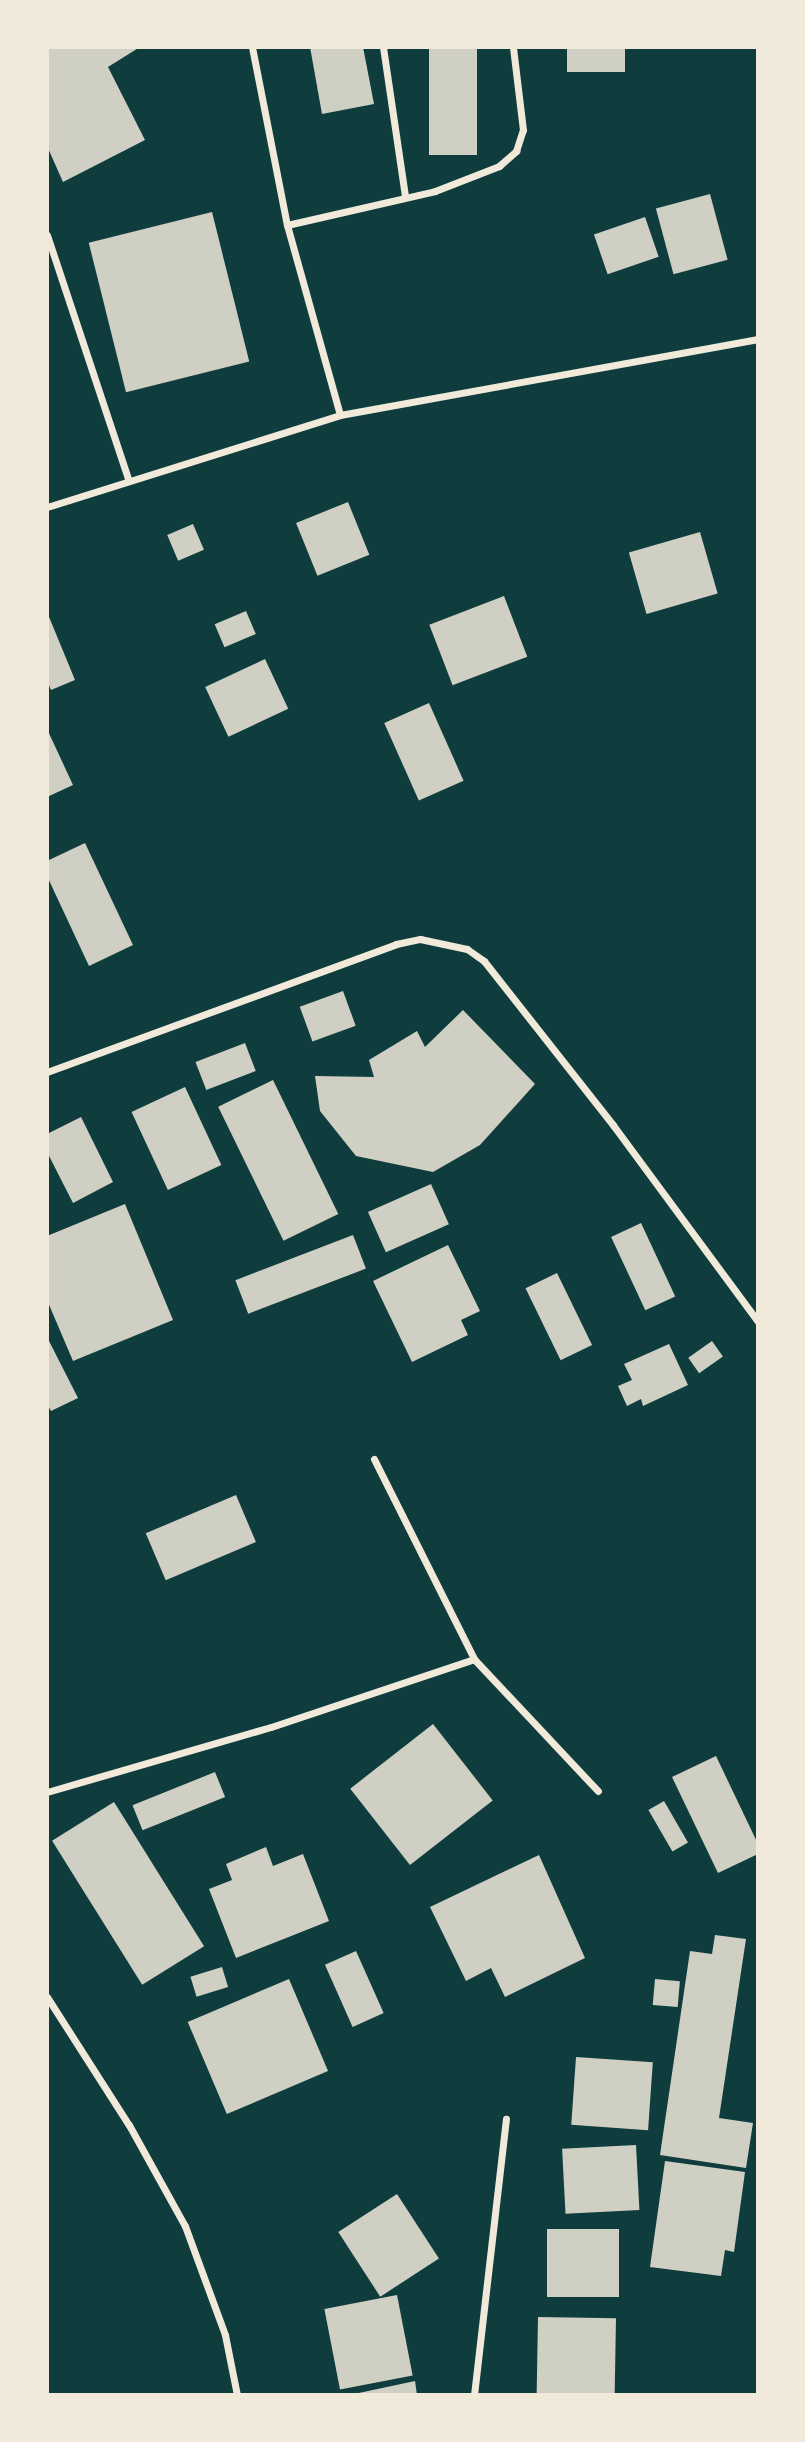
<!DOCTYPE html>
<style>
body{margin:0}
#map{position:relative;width:805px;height:2442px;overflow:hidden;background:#0f3d3e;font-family:Arial,sans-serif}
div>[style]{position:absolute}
.building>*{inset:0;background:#cfcfc3;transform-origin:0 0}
.minor>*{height:7px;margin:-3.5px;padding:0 3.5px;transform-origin:3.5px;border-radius:3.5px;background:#f1e9da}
span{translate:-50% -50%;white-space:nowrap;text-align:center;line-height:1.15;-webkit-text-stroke:6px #f1e9da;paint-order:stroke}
.frame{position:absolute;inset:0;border:49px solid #f1e9da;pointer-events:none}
</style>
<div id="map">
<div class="building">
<div style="clip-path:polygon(47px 47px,140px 47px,108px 67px,145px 140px,63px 182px,47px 146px)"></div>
<div style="clip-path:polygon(310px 47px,363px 47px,374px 104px,322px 114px)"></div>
<div style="left:429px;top:47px;width:48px;height:108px"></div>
<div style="left:567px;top:47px;width:58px;height:25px"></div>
<div style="left:710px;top:194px;width:68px;height:56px;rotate:75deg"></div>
<div style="left:212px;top:212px;width:154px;height:127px;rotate:76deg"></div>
<div style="left:645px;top:217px;width:42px;height:54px;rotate:71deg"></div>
<div style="left:348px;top:502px;width:57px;height:56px;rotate:68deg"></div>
<div style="left:193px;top:524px;width:28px;height:28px;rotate:67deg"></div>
<div style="left:700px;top:532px;width:64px;height:74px;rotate:74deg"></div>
<div style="left:504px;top:596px;width:65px;height:80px;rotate:69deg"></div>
<div style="left:246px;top:611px;width:25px;height:34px;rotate:67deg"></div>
<div style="clip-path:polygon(47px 612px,75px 680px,51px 690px,47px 681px)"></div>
<div style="left:265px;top:659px;width:55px;height:66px;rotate:65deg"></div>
<div style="left:429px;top:703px;width:85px;height:49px;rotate:66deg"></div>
<div style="clip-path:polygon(47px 729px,73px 785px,47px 797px)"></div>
<div style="clip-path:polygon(85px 843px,133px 945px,89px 966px,47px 876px,47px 861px)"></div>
<div style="left:343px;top:991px;width:37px;height:46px;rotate:70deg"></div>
<div style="clip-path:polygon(463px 1010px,535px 1084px,480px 1145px,433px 1172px,356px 1156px,320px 1111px,315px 1076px,374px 1077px,369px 1060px,417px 1031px,425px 1047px)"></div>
<div style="left:245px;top:1043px;width:30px;height:53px;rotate:69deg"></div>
<div style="left:273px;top:1080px;width:149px;height:61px;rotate:64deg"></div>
<div style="left:185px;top:1087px;width:86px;height:59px;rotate:65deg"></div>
<div style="clip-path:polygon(81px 1117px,113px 1182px,73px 1203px,47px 1152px,47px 1134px)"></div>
<div style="left:431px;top:1184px;width:44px;height:69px;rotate:66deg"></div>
<div style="clip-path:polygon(125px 1204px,173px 1320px,73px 1361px,47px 1300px,47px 1236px)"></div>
<div style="left:641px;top:1223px;width:81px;height:33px;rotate:65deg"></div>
<div style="left:353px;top:1235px;width:36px;height:126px;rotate:69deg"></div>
<div style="clip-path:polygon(448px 1245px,480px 1311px,461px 1320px,468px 1335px,412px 1362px,373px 1281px)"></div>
<div style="left:557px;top:1273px;width:80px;height:35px;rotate:64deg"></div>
<div style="clip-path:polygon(47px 1337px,78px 1398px,51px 1411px,47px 1404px)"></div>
<div style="left:712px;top:1341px;width:19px;height:29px;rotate:55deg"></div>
<div style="clip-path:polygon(669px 1344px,688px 1385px,643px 1406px,641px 1399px,627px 1406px,618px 1386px,632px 1380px,624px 1364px)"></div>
<div style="left:236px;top:1495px;width:51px;height:98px;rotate:67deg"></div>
<div style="left:433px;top:1724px;width:97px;height:105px;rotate:52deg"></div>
<div style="clip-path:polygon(716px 1756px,758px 1844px,758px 1854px,718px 1873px,672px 1777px)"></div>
<div style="left:215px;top:1772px;width:27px;height:89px;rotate:68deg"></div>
<div style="left:664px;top:1801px;width:48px;height:18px;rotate:60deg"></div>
<div style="left:114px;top:1802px;width:170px;height:73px;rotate:58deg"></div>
<div style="clip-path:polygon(266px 1847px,273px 1866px,303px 1854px,329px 1921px,236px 1958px,209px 1889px,232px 1880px,226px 1864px)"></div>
<div style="clip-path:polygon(539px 1855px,585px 1958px,505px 1997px,491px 1968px,466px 1981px,430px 1907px)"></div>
<div style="clip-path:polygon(715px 1935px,746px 1939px,719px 2118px,753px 2123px,746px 2168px,660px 2155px,690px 1951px,712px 1954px)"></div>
<div style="left:356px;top:1951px;width:68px;height:34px;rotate:66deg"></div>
<div style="left:222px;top:1967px;width:21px;height:33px;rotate:73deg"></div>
<div style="left:289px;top:1979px;width:100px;height:110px;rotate:67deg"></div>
<div style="left:655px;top:1979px;width:25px;height:26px;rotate:5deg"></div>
<div style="left:576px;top:2057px;width:77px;height:68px;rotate:4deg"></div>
<div style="left:636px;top:2145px;width:65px;height:74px;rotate:87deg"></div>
<div style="clip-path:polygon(665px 2161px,745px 2172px,734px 2252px,725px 2250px,721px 2276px,650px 2267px)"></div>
<div style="left:397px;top:2194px;width:77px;height:70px;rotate:57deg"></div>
<div style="left:547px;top:2229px;width:72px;height:68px"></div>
<div style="left:397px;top:2295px;width:82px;height:74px;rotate:79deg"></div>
<div style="left:538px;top:2317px;width:78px;height:78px;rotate:1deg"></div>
<div style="clip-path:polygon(415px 2381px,417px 2395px,354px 2395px,354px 2394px)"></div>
</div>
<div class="minor">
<div style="left:252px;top:47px;width:181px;rotate:78.9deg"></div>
<div style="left:287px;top:225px;width:197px;rotate:74.4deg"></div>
<div style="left:383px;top:47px;width:151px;rotate:81.6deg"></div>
<div style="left:287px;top:225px;width:152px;rotate:-12.9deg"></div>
<div style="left:435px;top:191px;width:69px;rotate:-21.3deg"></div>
<div style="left:499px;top:166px;width:23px;rotate:-41deg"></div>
<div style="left:516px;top:151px;width:22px;rotate:-72deg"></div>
<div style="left:523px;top:130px;width:84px;rotate:-96.9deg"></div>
<div style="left:47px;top:235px;width:257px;rotate:71.6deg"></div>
<div style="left:47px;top:507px;width:307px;rotate:-17.4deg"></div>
<div style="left:340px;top:415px;width:425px;rotate:-10.3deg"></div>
<div style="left:47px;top:1072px;width:372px;rotate:-20.1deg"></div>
<div style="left:396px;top:944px;width:25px;rotate:-12deg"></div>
<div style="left:420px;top:939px;width:48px;rotate:12deg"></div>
<div style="left:467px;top:949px;width:21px;rotate:35deg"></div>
<div style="left:484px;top:961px;width:209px;rotate:51.8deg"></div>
<div style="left:613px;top:1125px;width:245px;rotate:53.6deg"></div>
<div style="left:374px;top:1459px;width:224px;rotate:63.4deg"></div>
<div style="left:474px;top:1659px;width:181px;rotate:46.8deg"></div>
<div style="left:47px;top:1792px;width:233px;rotate:-16.2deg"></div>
<div style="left:271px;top:1727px;width:214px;rotate:-18.5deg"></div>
<div style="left:47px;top:1997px;width:152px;rotate:57.4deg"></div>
<div style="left:129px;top:2125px;width:115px;rotate:61deg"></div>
<div style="left:185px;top:2226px;width:116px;rotate:69.8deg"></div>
<div style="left:225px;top:2335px;width:61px;rotate:78.7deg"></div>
<div style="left:474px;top:2395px;width:278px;rotate:-83.4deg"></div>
</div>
<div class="frame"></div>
</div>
